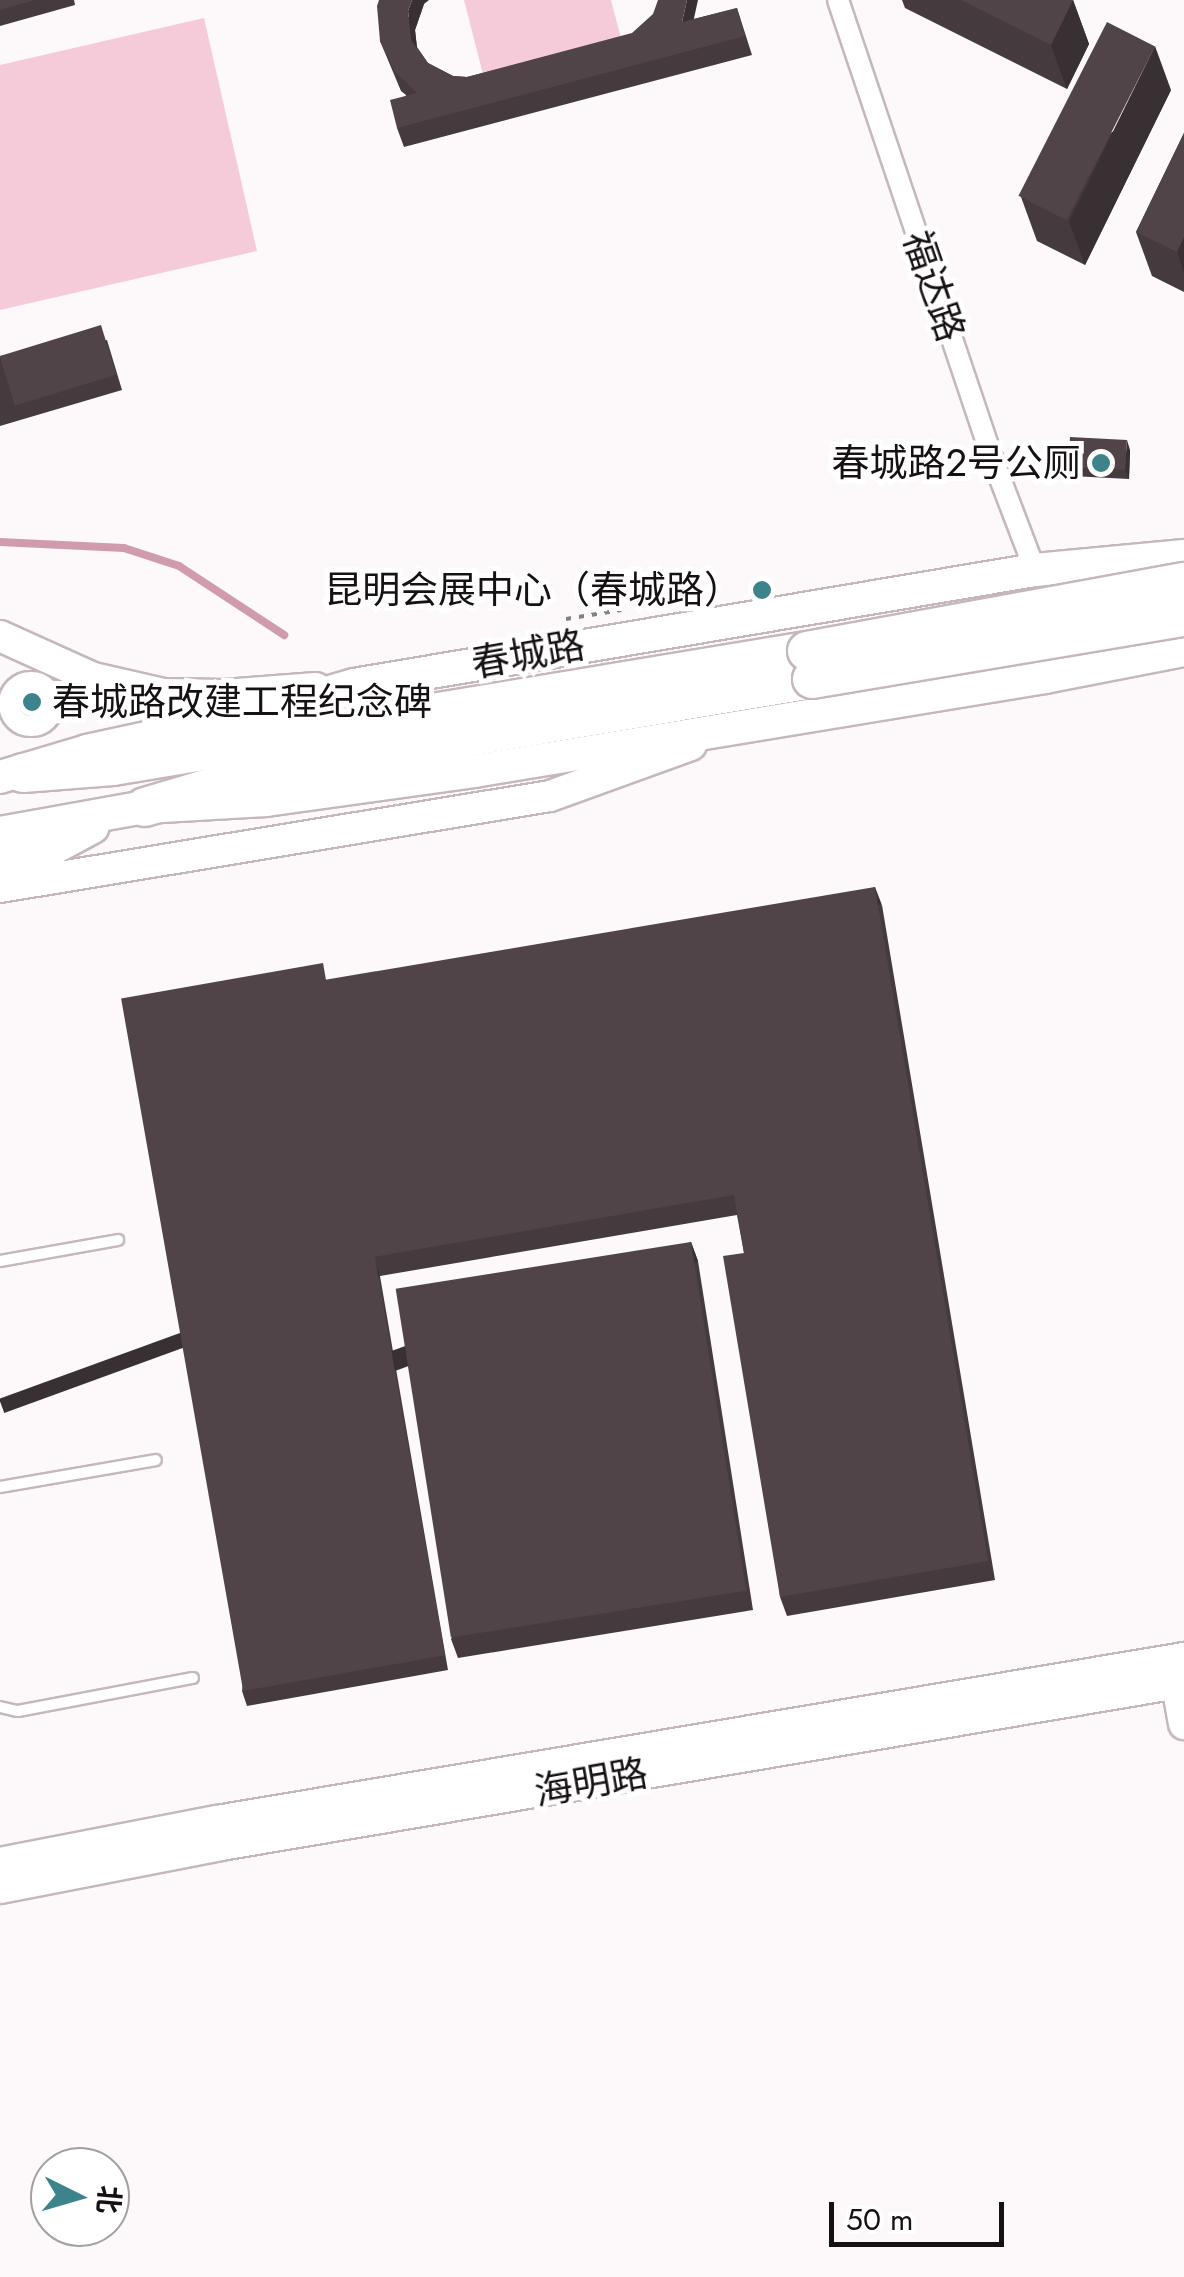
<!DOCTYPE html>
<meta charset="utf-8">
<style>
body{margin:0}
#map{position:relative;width:1184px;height:2277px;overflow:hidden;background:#fdf8f9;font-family:Jost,"Noto Sans SC",sans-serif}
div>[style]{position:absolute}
.green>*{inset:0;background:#f5cbda}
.stream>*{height:8px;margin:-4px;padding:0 4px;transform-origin:4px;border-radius:4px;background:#d19baf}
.path>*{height:4px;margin-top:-2px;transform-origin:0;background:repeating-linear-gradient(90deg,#858081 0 5px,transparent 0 13px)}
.roads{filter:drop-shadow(2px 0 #c5b7bb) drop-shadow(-2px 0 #c5b7bb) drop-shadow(0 2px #c5b7bb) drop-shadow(0 -2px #c5b7bb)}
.lane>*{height:10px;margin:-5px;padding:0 5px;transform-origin:5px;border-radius:5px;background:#fff}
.street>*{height:20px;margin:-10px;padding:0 10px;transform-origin:10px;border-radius:10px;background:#fff}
.street>.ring{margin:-10px;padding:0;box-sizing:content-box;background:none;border:20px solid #fff;border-radius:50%}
.secondary>*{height:30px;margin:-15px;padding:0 15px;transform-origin:15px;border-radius:15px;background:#fff}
.primary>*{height:32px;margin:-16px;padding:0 16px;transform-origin:16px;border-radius:16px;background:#fff}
.highway>*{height:38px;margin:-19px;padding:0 19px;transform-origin:19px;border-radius:19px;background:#fff}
.bridges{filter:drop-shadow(2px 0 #c5b7bb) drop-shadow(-2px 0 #c5b7bb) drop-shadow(0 2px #c5b7bb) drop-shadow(0 -2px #c5b7bb)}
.highway-bridge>*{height:38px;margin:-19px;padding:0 19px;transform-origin:19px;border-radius:19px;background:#fff}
.wall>*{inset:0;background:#453a3e}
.shaded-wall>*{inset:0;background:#383032;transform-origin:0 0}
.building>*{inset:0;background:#504448;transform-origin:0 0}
.dots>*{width:28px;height:28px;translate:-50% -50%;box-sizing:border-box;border:5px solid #fff;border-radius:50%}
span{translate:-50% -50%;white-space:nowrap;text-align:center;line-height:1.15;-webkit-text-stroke:10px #fff;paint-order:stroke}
.street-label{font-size:38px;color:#161113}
.poi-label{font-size:38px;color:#161113}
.right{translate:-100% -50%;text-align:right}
.left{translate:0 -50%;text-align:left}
.north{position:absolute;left:30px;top:2147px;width:100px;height:100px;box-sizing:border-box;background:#fff;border:2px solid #a2a0a1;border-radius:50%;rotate:95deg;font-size:28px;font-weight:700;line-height:40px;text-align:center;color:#161113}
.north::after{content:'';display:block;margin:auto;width:35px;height:45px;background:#3c838c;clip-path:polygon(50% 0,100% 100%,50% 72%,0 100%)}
.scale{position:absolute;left:829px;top:2202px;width:175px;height:45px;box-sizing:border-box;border:5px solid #161113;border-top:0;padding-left:12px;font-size:30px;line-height:35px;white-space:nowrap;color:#161113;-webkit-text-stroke:8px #fff;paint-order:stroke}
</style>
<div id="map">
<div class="green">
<div style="clip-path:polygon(464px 0,611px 0,626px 57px,488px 94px)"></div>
<div style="clip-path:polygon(204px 18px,257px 251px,0 310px,0 65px)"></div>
</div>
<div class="stream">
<div style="left:0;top:542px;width:124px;rotate:2.8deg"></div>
<div style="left:124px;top:548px;width:58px;rotate:18.1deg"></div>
<div style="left:179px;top:566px;width:126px;rotate:33.3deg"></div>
</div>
<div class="path">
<div style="left:566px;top:619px;width:56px;rotate:-9.3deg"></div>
</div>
<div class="roads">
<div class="lane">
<div style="left:0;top:1261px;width:120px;rotate:-10.1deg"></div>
<div style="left:0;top:1487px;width:158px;rotate:-9.8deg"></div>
<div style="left:0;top:1707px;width:18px;rotate:13deg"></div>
<div style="left:18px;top:1711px;width:178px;rotate:-10.7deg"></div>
</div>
<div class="street">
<div style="left:838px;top:0;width:471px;rotate:71.4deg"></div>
<div style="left:988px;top:447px;width:132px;rotate:69.1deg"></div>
<div class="ring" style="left:9px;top:682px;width:24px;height:24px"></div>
</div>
<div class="secondary">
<div style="left:0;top:636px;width:102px;rotate:24.3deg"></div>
<div style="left:93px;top:678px;width:73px;rotate:12.7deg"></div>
<div style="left:164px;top:694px;width:60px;rotate:1deg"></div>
<div style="left:224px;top:695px;width:92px;rotate:-4.4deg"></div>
<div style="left:0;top:887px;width:557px;rotate:-9.39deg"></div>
<div style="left:550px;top:796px;width:150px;rotate:-19.9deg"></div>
<div style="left:1174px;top:1668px;width:57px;rotate:79.9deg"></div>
<div style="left:0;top:1863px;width:221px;rotate:-11deg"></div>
<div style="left:217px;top:1821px;width:981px;rotate:-9.57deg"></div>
<div style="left:0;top:1888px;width:225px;rotate:-11deg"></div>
<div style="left:221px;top:1845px;width:977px;rotate:-9.61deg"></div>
</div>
<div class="primary">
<div style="left:0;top:777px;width:91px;rotate:-16.6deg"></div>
<div style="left:87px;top:751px;width:165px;rotate:-12.3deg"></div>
<div style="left:248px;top:716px;width:110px;rotate:-16.3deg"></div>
<div style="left:354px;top:685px;width:691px;rotate:-9.59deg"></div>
<div style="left:1035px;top:570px;width:150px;rotate:-5.4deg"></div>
<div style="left:0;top:833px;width:147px;rotate:-10.2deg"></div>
<div style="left:145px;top:807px;width:121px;rotate:-3.3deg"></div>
<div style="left:266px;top:800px;width:210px;rotate:-7.9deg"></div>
<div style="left:474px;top:771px;width:579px;rotate:-9.35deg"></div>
<div style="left:1045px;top:677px;width:142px;rotate:-11deg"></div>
<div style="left:0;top:862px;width:45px;rotate:-11.6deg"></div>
<div style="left:44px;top:853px;width:55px;rotate:-28deg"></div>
</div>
<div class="highway">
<div style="left:23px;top:773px;width:90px;rotate:-4.4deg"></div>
<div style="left:113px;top:766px;width:703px;rotate:-9.41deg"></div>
<div style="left:145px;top:807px;width:130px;rotate:-16.5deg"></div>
<div style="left:270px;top:770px;width:550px;rotate:-9.53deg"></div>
</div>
</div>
<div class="bridges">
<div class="highway-bridge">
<div style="left:807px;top:651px;width:383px;rotate:-10.4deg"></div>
<div style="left:812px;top:679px;width:377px;rotate:-9.5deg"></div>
</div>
</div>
<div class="wall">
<div style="clip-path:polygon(0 0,74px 0,75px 5px,0 26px)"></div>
<div style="clip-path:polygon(902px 0,1073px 0,1089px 44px,1067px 89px,905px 8px)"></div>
<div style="clip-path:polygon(424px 4px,415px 30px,417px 47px,428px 63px,453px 76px,467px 77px,737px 8px,752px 55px,404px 147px,397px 128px,406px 95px,401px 91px,380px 41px)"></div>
<div style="clip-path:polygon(1171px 90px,1085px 265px,1037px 241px,1021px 197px)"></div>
<div style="clip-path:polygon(1184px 133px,1184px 292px,1152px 276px,1136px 232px)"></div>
<div style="clip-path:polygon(107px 340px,122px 390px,0 426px,0 356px)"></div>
<div style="clip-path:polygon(1130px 450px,1129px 479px,1072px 476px,1068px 467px)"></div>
<div style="clip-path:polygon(882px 905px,995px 1580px,787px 1616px,780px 1597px,744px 1253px,737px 1215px,380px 1276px,448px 1670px,247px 1706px,242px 1691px,328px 980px)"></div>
<div style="clip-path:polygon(691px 1242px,698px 1261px,753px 1610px,458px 1658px,451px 1639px)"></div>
</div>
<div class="shaded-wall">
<div style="clip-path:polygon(412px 0,429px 0,424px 4px,415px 30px,418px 58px,411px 40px,408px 11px)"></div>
<div style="clip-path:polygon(687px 0,698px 0,689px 41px,682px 22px)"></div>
<div style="clip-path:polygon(1073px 0,1089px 44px,1067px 89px,1051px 45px)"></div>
<div style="clip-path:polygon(1155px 46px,1171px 90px,1085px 265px,1069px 221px)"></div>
<div style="clip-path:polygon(1184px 237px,1184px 272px,1177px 252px)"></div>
<div style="clip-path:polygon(1127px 440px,1130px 450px,1129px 479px,1125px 470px)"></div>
<div style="left:875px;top:887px;width:19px;height:683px;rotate:69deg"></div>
<div style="left:691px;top:1242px;width:20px;height:353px;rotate:70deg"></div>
<div style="left:375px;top:1262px;width:15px;height:400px;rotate:70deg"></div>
</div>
<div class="building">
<div style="clip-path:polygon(0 0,35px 0,0 10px)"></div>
<div style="clip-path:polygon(379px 0,412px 0,408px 11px,411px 40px,428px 63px,453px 76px,467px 77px,632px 33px,653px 14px,658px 0,687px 0,682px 22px,737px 8px,745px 36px,397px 128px,390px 100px,417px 93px,395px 72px,380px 41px,377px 6px)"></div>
<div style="clip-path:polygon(961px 0,1073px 0,1051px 45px)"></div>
<div style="left:1107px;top:22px;width:54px;height:195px;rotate:27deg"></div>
<div style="clip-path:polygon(1184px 133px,1184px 237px,1177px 252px,1136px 232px)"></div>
<div style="left:101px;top:325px;width:52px;height:106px;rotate:73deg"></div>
<div style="left:1070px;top:437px;width:57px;height:30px;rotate:3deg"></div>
<div style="clip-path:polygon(875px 887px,988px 1561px,780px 1597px,723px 1256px,744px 1253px,734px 1195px,373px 1257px,324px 980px)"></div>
<div style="left:323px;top:963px;width:703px;height:205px;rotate:80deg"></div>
<div style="left:691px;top:1242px;width:353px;height:299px;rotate:81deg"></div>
</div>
<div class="dots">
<div style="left:1101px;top:463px;background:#3c838c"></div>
<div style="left:762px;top:590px;background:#3c838c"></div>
<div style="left:32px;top:702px;background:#3c838c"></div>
</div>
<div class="street-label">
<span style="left:934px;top:286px;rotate:71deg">福达路</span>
<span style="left:528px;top:654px;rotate:-10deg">春城路</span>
<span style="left:591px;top:1782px;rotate:-10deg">海明路</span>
</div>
<div class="poi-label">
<span class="right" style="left:1081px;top:463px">春城路2号公厕</span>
<span class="right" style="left:742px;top:590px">昆明会展中心（春城路）</span>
<span class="left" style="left:52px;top:702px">春城路改建工程纪念碑</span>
</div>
<div class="north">北</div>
<div class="scale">50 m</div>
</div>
